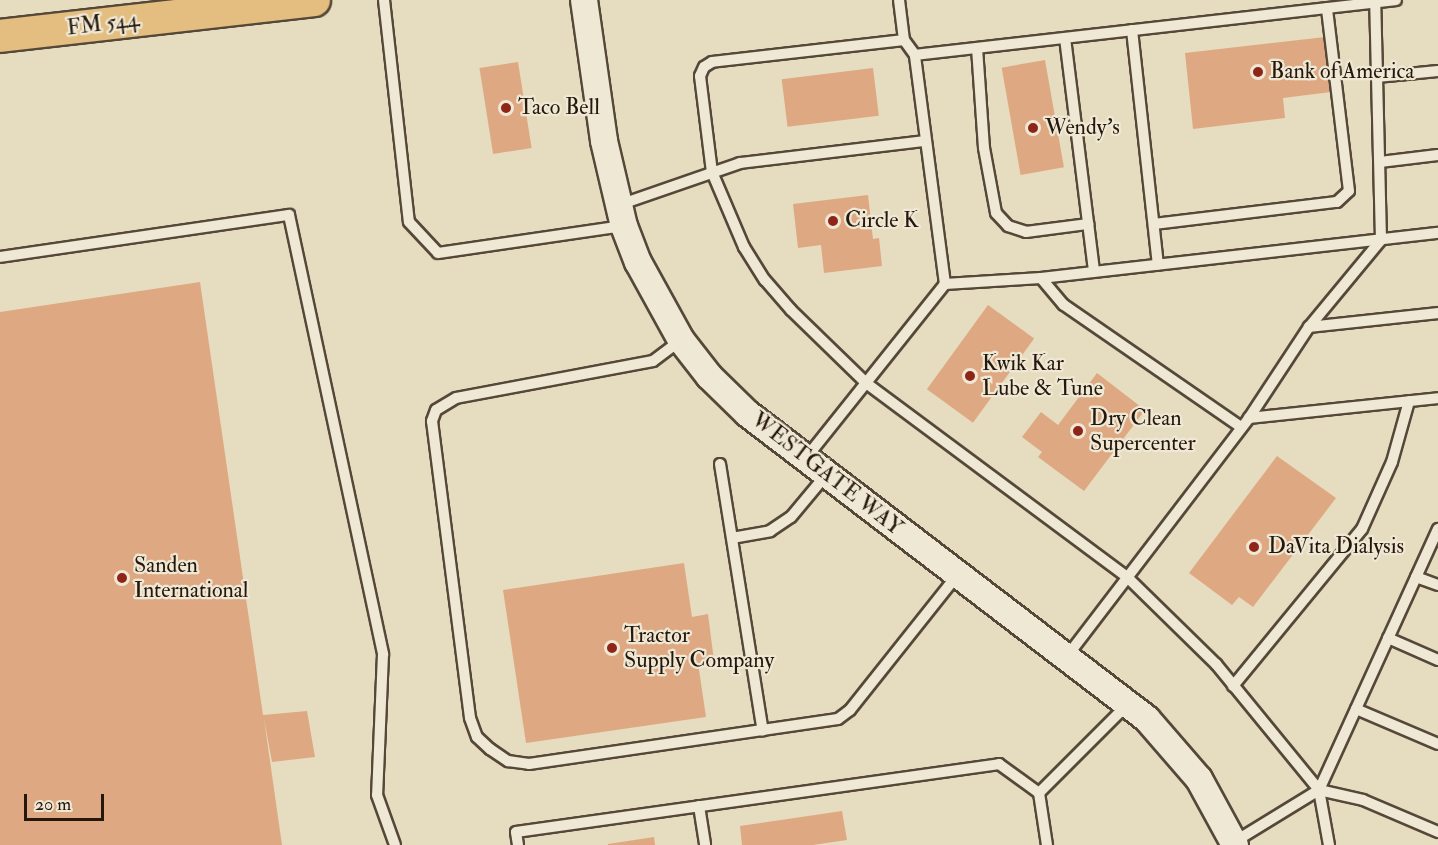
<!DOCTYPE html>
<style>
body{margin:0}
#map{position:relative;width:1438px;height:845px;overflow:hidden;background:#e6dcbf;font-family:"IM FELL Double Pica",serif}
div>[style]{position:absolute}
.building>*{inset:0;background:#dea982;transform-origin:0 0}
.roads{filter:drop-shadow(2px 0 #554839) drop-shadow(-2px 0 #554839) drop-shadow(0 2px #554839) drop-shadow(0 -2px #554839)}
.service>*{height:10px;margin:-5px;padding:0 5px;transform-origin:5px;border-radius:5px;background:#efe8d5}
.tertiary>*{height:26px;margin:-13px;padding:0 13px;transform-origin:13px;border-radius:13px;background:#efe8d5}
.primary>*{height:32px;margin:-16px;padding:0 16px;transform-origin:16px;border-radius:16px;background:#e3be80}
.dots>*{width:16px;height:16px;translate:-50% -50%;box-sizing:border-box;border:3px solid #efe8d5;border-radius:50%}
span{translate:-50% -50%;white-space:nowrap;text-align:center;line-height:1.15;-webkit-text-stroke:4.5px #efe8d5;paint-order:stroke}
.street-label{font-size:22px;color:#25170c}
.poi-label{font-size:22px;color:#25170c}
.left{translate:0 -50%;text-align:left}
.scale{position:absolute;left:24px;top:794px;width:80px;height:27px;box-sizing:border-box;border:3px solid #25170c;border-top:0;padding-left:8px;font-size:18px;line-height:21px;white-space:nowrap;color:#25170c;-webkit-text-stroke:4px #efe8d5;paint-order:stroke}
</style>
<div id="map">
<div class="building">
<div style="clip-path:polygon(1325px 37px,1331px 92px,1283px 98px,1285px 118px,1193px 129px,1185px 53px)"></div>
<div style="left:1045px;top:60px;width:109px;height:44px;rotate:80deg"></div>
<div style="left:518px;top:62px;width:87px;height:39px;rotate:81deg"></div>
<div style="left:873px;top:68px;width:48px;height:92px;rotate:83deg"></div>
<div style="clip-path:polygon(868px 195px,873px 239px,879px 238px,882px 266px,824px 273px,821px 245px,798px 248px,793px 204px)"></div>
<div style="clip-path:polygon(200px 282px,263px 715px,307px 711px,315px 757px,272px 762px,264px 719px,282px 845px,0 845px,0 312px)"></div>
<div style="left:988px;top:305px;width:57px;height:104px;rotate:36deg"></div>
<div style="clip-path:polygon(1097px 373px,1145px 410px,1084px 491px,1038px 457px,1042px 452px,1022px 437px,1041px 412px,1058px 425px)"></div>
<div style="clip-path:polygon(1277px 456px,1336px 498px,1253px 607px,1239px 597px,1232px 605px,1189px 573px)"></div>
<div style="clip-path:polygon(684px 563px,692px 617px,708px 614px,714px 661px,698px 663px,706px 717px,526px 743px,503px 590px)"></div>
<div style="clip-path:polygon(842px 811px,847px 840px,813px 845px,742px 845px,740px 826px)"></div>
<div style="clip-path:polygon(654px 837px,655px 845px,608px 845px,608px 844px)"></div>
</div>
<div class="roads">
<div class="service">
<div style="left:384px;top:0;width:223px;rotate:83.6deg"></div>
<div style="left:409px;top:222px;width:42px;rotate:46.9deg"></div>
<div style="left:438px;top:253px;width:187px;rotate:-8.3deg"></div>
<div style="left:1132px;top:30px;width:236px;rotate:83.7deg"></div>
<div style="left:1065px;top:38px;width:235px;rotate:82.9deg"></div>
<div style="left:904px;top:40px;width:193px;rotate:173.5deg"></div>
<div style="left:712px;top:62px;width:9px;rotate:148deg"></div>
<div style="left:704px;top:67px;width:10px;rotate:114deg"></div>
<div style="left:700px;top:76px;width:97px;rotate:82.9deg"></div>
<div style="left:712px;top:172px;width:82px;rotate:66.9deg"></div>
<div style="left:744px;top:247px;width:39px;rotate:58deg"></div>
<div style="left:765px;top:280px;width:40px;rotate:49deg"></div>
<div style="left:791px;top:310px;width:105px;rotate:44.2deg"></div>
<div style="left:866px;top:383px;width:324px;rotate:36.6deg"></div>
<div style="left:1126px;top:576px;width:126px;rotate:44.4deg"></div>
<div style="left:1216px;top:664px;width:163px;rotate:50.7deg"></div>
<div style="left:1319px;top:790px;width:56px;rotate:79.7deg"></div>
<div style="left:977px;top:48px;width:100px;rotate:86deg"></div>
<div style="left:984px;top:148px;width:66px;rotate:79.5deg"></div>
<div style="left:996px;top:213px;width:18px;rotate:47deg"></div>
<div style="left:1008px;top:226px;width:19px;rotate:18deg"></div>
<div style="left:1026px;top:232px;width:63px;rotate:-7.4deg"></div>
<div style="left:915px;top:55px;width:484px;rotate:-6.5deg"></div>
<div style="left:1377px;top:77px;width:61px;rotate:-5.6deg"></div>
<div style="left:1380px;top:162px;width:58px;rotate:-6.9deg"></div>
<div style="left:619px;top:205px;width:128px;rotate:-19.1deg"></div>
<div style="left:740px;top:163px;width:186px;rotate:-6.8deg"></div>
<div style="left:1154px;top:224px;width:184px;rotate:-6.9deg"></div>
<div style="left:1337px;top:202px;width:16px;rotate:-43deg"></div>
<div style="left:1349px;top:191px;width:184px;rotate:-96.9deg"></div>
<div style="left:0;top:257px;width:292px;rotate:-8.3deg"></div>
<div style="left:289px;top:215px;width:449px;rotate:77.9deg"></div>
<div style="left:383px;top:654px;width:141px;rotate:92.4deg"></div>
<div style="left:377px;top:795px;width:53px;rotate:70.2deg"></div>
<div style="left:1041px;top:278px;width:35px;rotate:50deg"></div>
<div style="left:1064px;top:305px;width:215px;rotate:34.6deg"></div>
<div style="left:945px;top:284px;width:96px;rotate:-3.6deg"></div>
<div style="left:1041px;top:278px;width:400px;rotate:-6.5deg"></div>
<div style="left:1309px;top:327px;width:130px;rotate:-6.2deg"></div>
<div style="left:681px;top:340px;width:35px;rotate:143deg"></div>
<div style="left:653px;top:361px;width:200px;rotate:169.4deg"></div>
<div style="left:456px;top:398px;width:23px;rotate:149deg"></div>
<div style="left:436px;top:410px;width:12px;rotate:110deg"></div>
<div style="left:432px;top:421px;width:299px;rotate:82.7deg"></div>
<div style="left:470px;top:718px;width:20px;rotate:70deg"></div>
<div style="left:477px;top:737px;width:18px;rotate:43deg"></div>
<div style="left:490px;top:749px;width:22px;rotate:34deg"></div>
<div style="left:508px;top:761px;width:21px;rotate:8deg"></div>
<div style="left:529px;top:764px;width:312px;rotate:-8.3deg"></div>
<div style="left:838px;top:719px;width:15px;rotate:-37deg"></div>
<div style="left:850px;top:710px;width:174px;rotate:-51.5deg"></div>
<div style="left:1249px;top:418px;width:190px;rotate:-6deg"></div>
<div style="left:806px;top:458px;width:223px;rotate:-51.4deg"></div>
<div style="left:945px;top:284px;width:231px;rotate:-97.5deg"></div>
<div style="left:915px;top:55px;width:19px;rotate:-126deg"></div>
<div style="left:904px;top:40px;width:40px;rotate:-97.1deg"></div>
<div style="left:720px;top:464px;width:270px;rotate:80.9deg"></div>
<div style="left:732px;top:538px;width:39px;rotate:-10deg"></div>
<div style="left:770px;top:531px;width:25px;rotate:-34deg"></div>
<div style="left:791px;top:517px;width:55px;rotate:-50.2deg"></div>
<div style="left:1416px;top:577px;width:23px;rotate:20deg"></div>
<div style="left:1388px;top:638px;width:55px;rotate:23.7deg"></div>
<div style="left:1068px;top:655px;width:298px;rotate:-52.6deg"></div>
<div style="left:1249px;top:418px;width:109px;rotate:-56.6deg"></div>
<div style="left:1309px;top:327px;width:113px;rotate:-50.4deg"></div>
<div style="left:1381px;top:240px;width:240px;rotate:-91.4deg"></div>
<div style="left:1233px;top:686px;width:203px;rotate:-50.6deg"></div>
<div style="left:1362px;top:529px;width:73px;rotate:-65.9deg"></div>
<div style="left:1392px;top:462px;width:63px;rotate:-74.4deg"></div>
<div style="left:1356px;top:709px;width:89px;rotate:23.1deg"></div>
<div style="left:1319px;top:790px;width:45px;rotate:12.8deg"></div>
<div style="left:1363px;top:800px;width:82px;rotate:23.1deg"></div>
<div style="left:1039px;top:793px;width:53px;rotate:81.3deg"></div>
<div style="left:699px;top:806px;width:39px;rotate:81deg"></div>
<div style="left:1234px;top:842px;width:100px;rotate:-31.5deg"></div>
<div style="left:1319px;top:790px;width:287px;rotate:-65.5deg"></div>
<div style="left:518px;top:845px;width:13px;rotate:-99deg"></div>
<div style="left:516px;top:832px;width:488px;rotate:-8deg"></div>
<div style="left:999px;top:764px;width:49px;rotate:35.9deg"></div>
<div style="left:1039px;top:793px;width:124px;rotate:-45deg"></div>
</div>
<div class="tertiary">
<div style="left:584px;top:0;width:142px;rotate:81.9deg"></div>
<div style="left:604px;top:141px;width:87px;rotate:76.8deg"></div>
<div style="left:624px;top:226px;width:39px;rotate:69deg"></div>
<div style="left:638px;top:262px;width:89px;rotate:61.1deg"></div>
<div style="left:681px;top:340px;width:46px;rotate:52.1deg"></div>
<div style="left:709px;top:376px;width:54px;rotate:44.3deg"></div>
<div style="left:748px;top:414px;width:502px;rotate:37.39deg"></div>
<div style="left:1147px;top:719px;width:79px;rotate:49.1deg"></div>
<div style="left:1199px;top:779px;width:75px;rotate:61.4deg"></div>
</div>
<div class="primary">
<div style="left:0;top:36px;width:316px;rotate:-6.5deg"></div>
</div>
</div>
<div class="dots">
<div style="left:1258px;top:72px;background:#8f2418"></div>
<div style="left:506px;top:108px;background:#8f2418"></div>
<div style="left:1033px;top:128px;background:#8f2418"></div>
<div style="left:833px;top:221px;background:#8f2418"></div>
<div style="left:970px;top:376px;background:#8f2418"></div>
<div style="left:1078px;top:431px;background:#8f2418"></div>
<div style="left:1254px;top:547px;background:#8f2418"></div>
<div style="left:122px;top:578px;background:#8f2418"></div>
<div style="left:612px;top:648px;background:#8f2418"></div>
</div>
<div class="street-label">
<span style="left:103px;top:24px;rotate:-7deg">FM 544</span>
<span style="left:827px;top:474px;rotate:38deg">WESTGATE WAY</span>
</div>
<div class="poi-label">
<span class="left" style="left:1270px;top:72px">Bank of America</span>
<span class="left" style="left:518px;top:108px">Taco Bell</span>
<span class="left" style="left:1045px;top:128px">Wendy's</span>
<span class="left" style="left:845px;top:221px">Circle K</span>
<span class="left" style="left:982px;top:376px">Kwik Kar<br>Lube &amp; Tune</span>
<span class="left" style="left:1090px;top:431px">Dry Clean<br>Supercenter</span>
<span class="left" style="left:1268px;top:547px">DaVita Dialysis</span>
<span class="left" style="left:134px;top:578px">Sanden<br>International</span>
<span class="left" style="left:624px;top:648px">Tractor<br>Supply Company</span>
</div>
<div class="scale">20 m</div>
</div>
